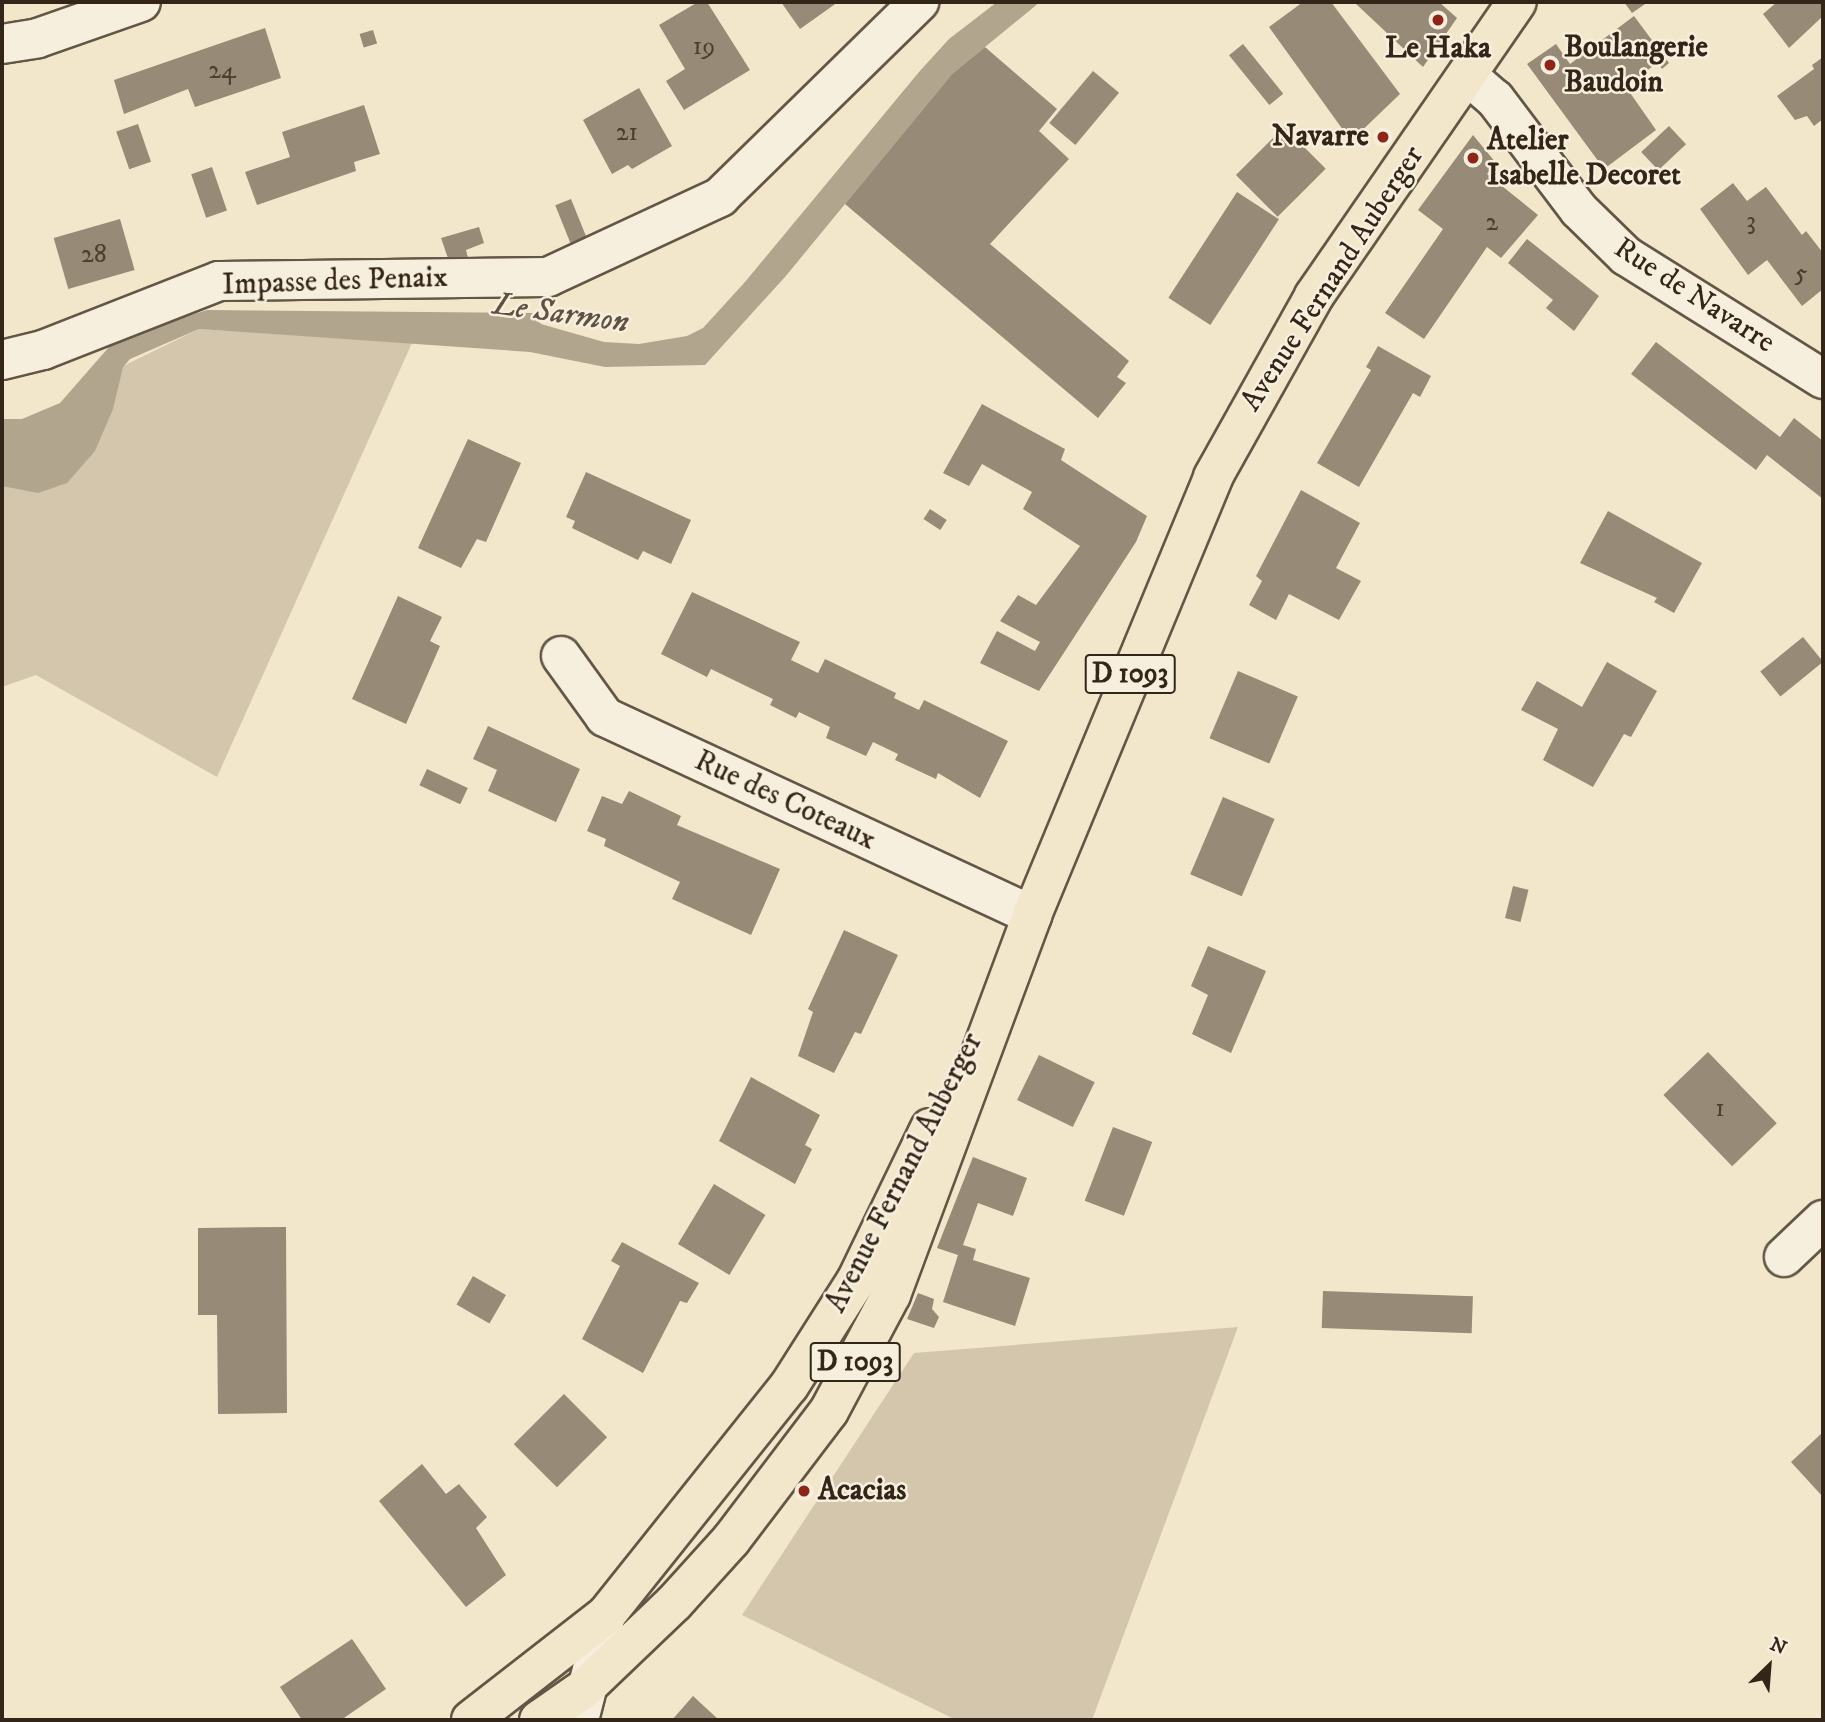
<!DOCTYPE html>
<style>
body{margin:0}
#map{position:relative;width:1825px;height:1722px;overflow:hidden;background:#f3e7cb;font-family:"IM FELL DW Pica",serif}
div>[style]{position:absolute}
.green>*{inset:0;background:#d3c6ad}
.water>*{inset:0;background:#b2a58e}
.building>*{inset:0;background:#978a76;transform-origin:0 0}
.roads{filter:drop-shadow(2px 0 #645646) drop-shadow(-2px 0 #645646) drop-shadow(0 2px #645646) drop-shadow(0 -2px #645646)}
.minor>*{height:38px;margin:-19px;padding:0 19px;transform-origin:19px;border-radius:19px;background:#f7efdd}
.primary>*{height:38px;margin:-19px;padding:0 19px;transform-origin:19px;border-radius:19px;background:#f3e7cb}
.dots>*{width:19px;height:19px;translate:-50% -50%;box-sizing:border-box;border:4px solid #f7efdd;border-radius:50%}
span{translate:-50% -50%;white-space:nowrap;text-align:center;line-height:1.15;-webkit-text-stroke:5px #f7efdd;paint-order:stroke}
.number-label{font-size:26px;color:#4d3e30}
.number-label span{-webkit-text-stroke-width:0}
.shield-label span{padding:2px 5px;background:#f7efdd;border:2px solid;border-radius:5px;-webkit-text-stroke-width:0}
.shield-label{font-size:28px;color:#342519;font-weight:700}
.poi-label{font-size:30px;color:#342519;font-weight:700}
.left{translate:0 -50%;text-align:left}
.right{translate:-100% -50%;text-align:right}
.street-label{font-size:30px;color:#342519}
.water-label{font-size:32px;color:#605242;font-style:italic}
.frame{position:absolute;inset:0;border:4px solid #342519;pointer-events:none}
.north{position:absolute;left:1734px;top:1631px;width:70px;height:70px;-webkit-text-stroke:5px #f7efdd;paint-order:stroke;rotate:25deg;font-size:19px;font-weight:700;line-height:28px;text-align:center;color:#342519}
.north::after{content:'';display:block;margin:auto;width:24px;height:32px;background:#342519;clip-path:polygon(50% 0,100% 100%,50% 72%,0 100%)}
</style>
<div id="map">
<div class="green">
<div style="clip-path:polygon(199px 329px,412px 343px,217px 777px,36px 675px,2px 687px,2px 465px,123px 366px)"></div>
<div style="clip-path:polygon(1238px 1327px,1092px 1720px,956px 1720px,742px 1615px,914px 1353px)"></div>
</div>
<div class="water">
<div style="clip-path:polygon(997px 2px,1040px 2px,952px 74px,785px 277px,705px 365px,605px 367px,530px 352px,199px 329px,130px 359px,123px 367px,113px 409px,95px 451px,67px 483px,38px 493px,2px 486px,2px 419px,22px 419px,60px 403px,116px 339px,207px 310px,533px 313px,541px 324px,604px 342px,639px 344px,687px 336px,703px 328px,745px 282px,919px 72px,949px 39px)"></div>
</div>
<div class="building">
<div style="clip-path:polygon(698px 2px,707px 2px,750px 70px,684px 110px,666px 81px,685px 69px,659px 25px)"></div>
<div style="clip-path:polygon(781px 2px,838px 2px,800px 29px)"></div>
<div style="clip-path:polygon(1303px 2px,1331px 2px,1400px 94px,1351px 141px,1269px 27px)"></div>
<div style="clip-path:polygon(1354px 2px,1439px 2px,1457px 18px,1423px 67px)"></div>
<div style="clip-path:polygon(1624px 2px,1648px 2px,1632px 13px)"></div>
<div style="clip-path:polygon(1777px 2px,1823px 2px,1823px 16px,1789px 48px,1763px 14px)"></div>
<div style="clip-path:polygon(1634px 16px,1669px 63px,1662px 69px,1658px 62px,1626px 87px,1656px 130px,1604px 169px,1527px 64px,1556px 44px,1570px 64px)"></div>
<div style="clip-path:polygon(265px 28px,281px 78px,195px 107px,188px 89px,124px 114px,114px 80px)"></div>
<div style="left:373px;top:30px;width:14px;height:14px;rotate:73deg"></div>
<div style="left:1243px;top:44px;width:64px;height:18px;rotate:51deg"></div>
<div style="clip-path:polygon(985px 47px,1057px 109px,1039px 131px,1069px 159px,990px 244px,1129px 361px,1117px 377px,1126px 383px,1098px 418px,845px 204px,952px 74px)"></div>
<div style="clip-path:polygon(1823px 57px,1823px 119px,1814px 126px,1807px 116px,1795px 120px,1777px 96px,1814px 69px,1812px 65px)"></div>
<div style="left:1093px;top:71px;width:34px;height:68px;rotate:40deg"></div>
<div style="clip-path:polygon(639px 88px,672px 146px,632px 169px,628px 165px,612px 174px,583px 120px)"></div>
<div style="clip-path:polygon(364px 105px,380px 154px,354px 162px,356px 171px,257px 205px,245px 172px,290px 157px,282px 132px)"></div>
<div style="left:138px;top:124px;width:40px;height:23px;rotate:71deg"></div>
<div style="left:1669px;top:126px;width:25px;height:38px;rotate:47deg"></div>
<div style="left:1284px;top:127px;width:59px;height:68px;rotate:45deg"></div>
<div style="clip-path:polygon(1473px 135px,1496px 163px,1487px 174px,1538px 215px,1501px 258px,1487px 247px,1424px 339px,1385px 313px,1443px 229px,1418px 210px)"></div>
<div style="left:212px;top:167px;width:46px;height:22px;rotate:71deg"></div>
<div style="clip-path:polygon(1733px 183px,1747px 201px,1766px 187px,1802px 235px,1806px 231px,1823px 253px,1823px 289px,1802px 306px,1767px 260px,1748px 275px,1700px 209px)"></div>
<div style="left:1237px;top:192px;width:50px;height:126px;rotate:33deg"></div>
<div style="left:571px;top:199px;width:41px;height:17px;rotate:68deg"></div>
<div style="left:120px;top:219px;width:53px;height:69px;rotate:74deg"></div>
<div style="clip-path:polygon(479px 227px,484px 243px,466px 250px,469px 262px,450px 264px,441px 238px)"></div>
<div style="clip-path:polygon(1527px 239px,1599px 296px,1574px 331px,1546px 308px,1553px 300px,1508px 263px)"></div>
<div style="clip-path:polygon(1656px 342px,1780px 437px,1794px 418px,1823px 441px,1823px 499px,1767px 455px,1756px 470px,1631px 374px)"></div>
<div style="clip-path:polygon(1378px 346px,1431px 376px,1420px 397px,1413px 393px,1359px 487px,1317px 463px,1371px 370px,1366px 367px)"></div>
<div style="clip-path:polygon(982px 404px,1065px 449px,1061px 460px,1147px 516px,1136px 542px,1039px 691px,980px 663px,997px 631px,1035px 651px,1040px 642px,1000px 621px,1018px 595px,1036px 605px,1080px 546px,1023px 509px,1032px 492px,982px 464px,969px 486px,943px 473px)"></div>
<div style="clip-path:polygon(468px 439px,521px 463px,486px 542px,477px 539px,461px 568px,418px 548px)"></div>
<div style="clip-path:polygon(586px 472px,691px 520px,671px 564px,643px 551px,638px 560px,572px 528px,575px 521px,566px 517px)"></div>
<div style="clip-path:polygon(1301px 490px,1360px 523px,1336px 568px,1361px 581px,1339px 620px,1289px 594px,1276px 620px,1249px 605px,1262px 581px,1256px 576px)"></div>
<div style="left:930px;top:509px;width:20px;height:12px;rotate:33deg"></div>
<div style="clip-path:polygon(1608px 511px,1702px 563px,1674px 613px,1654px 602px,1657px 598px,1580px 563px)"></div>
<div style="clip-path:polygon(692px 592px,800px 642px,791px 660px,818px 673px,825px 659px,896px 693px,894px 698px,919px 710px,924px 700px,1008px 741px,980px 798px,938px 773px,936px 779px,895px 760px,898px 754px,873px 742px,866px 756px,826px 738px,830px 727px,799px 712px,796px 718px,770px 705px,773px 699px,711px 669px,707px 677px,661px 654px)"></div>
<div style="clip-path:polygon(398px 596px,442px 617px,430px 641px,440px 646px,406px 724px,352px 699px)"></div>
<div style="left:1803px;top:637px;width:32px;height:55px;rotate:51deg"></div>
<div style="clip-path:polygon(1607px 662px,1657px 691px,1631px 737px,1624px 734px,1593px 787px,1543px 760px,1558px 729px,1521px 710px,1537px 681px,1582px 707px)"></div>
<div style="left:1238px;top:671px;width:65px;height:73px;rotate:23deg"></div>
<div style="clip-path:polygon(488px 726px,580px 769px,556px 822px,488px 791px,497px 770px,473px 759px)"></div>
<div style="left:427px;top:769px;width:45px;height:18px;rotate:25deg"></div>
<div style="clip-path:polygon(629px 791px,681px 816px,677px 825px,780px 869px,751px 935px,672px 899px,680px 882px,604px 846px,606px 839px,587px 831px,602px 796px,622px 804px)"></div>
<div style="left:1223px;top:797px;width:56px;height:84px;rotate:23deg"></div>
<div style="left:1513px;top:886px;width:16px;height:33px;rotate:14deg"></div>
<div style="clip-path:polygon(844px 930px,898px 955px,861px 1034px,855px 1032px,834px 1073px,798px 1056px,813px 1012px,808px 1009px)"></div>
<div style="clip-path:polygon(1208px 946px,1266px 971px,1231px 1053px,1192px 1034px,1208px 995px,1191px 986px)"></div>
<div style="left:1708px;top:1052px;width:99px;height:62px;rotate:46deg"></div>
<div style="left:1039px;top:1055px;width:62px;height:50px;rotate:26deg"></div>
<div style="clip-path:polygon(751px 1077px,820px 1115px,805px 1145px,812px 1149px,795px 1184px,719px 1141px)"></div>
<div style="left:1113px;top:1127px;width:42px;height:79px;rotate:21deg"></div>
<div style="clip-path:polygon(973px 1157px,1027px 1178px,1013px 1216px,978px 1203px,963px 1245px,976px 1249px,973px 1260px,1030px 1278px,1015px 1326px,943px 1302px,958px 1255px,937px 1248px)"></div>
<div style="left:714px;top:1184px;width:60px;height:70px;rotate:31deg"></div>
<div style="clip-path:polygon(286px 1227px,287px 1413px,218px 1414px,217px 1315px,198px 1315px,198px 1228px)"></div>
<div style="clip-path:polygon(622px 1242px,699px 1283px,687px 1303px,680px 1301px,643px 1373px,582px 1339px,620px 1266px,611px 1261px)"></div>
<div style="left:473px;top:1276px;width:38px;height:33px;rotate:30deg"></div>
<div style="left:1323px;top:1291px;width:150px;height:37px;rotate:2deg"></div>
<div style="clip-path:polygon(918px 1293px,934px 1299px,932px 1309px,939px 1317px,934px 1328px,907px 1319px)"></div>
<div style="left:564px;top:1394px;width:61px;height:71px;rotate:45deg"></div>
<div style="clip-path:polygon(1823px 1432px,1823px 1497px,1791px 1462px)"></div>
<div style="clip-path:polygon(422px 1464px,446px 1494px,459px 1484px,487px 1517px,476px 1528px,506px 1575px,466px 1607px,379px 1501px)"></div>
<div style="clip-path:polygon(352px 1639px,386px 1689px,341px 1720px,302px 1720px,280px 1687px)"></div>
<div style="clip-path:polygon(693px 1696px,719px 1720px,672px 1720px)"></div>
</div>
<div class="roads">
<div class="minor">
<div style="left:2px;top:44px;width:36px;rotate:-9deg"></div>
<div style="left:38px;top:38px;width:109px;rotate:-19.3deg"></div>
<div style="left:1467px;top:75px;width:37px;rotate:41deg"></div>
<div style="left:1495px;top:99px;width:139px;rotate:52.9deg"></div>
<div style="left:1579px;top:210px;width:66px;rotate:44.4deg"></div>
<div style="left:1626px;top:256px;width:232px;rotate:32deg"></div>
<div style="left:2px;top:360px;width:42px;rotate:-13.7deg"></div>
<div style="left:43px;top:350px;width:189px;rotate:-21.4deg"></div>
<div style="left:219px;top:281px;width:329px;rotate:-0.7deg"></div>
<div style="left:548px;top:277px;width:190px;rotate:-24.9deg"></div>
<div style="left:720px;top:197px;width:279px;rotate:-44.4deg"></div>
<div style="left:561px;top:656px;width:75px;rotate:54.2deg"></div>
<div style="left:605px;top:717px;width:471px;rotate:24.9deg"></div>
<div style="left:1784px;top:1257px;width:54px;rotate:-43.5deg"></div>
<div style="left:579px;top:1720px;width:108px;rotate:-75.6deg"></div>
</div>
<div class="primary">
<div style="left:471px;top:1720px;width:171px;rotate:-37.9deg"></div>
<div style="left:606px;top:1615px;width:293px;rotate:-51.4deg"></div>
<div style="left:789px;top:1386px;width:125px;rotate:-57.5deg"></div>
<div style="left:856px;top:1281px;width:170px;rotate:-64.2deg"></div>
<div style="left:539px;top:1720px;width:56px;rotate:-34.8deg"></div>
<div style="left:585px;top:1688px;width:123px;rotate:-43.7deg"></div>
<div style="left:674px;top:1603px;width:85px;rotate:-47.9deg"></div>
<div style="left:731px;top:1540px;width:162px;rotate:-52.8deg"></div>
<div style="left:829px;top:1411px;width:132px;rotate:-61.9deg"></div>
<div style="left:891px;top:1295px;width:405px;rotate:-69.6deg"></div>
<div style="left:1032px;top:915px;width:474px;rotate:-67.5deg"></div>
<div style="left:1213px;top:477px;width:207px;rotate:-60.8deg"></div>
<div style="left:1314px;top:296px;width:357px;rotate:-55.4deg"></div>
</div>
</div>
<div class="dots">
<div style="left:1438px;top:20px;background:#8f2418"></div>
<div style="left:1550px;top:65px;background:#8f2418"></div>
<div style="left:1383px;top:137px;background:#8f2418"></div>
<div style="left:1473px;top:158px;background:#8f2418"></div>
<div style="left:804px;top:1491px;background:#8f2418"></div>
</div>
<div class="number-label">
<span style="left:704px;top:47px">19</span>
<span style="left:222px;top:71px">24</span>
<span style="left:627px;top:133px">21</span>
<span style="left:1751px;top:222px">3</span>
<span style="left:1492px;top:223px">2</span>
<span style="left:94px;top:255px">28</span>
<span style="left:1801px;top:274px">5</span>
<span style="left:1720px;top:1109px">1</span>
</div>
<div class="shield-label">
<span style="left:1130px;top:674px">D 1093</span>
<span style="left:855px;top:1362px">D 1093</span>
</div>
<div class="poi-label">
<span class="left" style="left:1564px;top:65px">Boulangerie<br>Baudoin</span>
<span style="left:1438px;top:49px">Le Haka</span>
<span class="right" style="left:1369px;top:137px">Navarre</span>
<span class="left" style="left:1487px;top:158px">Atelier<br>Isabelle Decoret</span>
<span class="left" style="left:818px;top:1491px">Acacias</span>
</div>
<div class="street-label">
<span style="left:1333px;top:279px;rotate:-57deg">Avenue Fernand Auberger</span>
<span style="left:335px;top:282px;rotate:-2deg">Impasse des Penaix</span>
<span style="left:1694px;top:296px;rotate:33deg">Rue de Navarre</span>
<span style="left:785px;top:801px;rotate:25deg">Rue des Coteaux</span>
<span style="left:905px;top:1173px;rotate:-63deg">Avenue Fernand Auberger</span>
</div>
<div class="water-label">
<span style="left:561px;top:314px;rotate:8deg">Le Sarmon</span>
</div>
<div class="frame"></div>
<div class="north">N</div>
</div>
